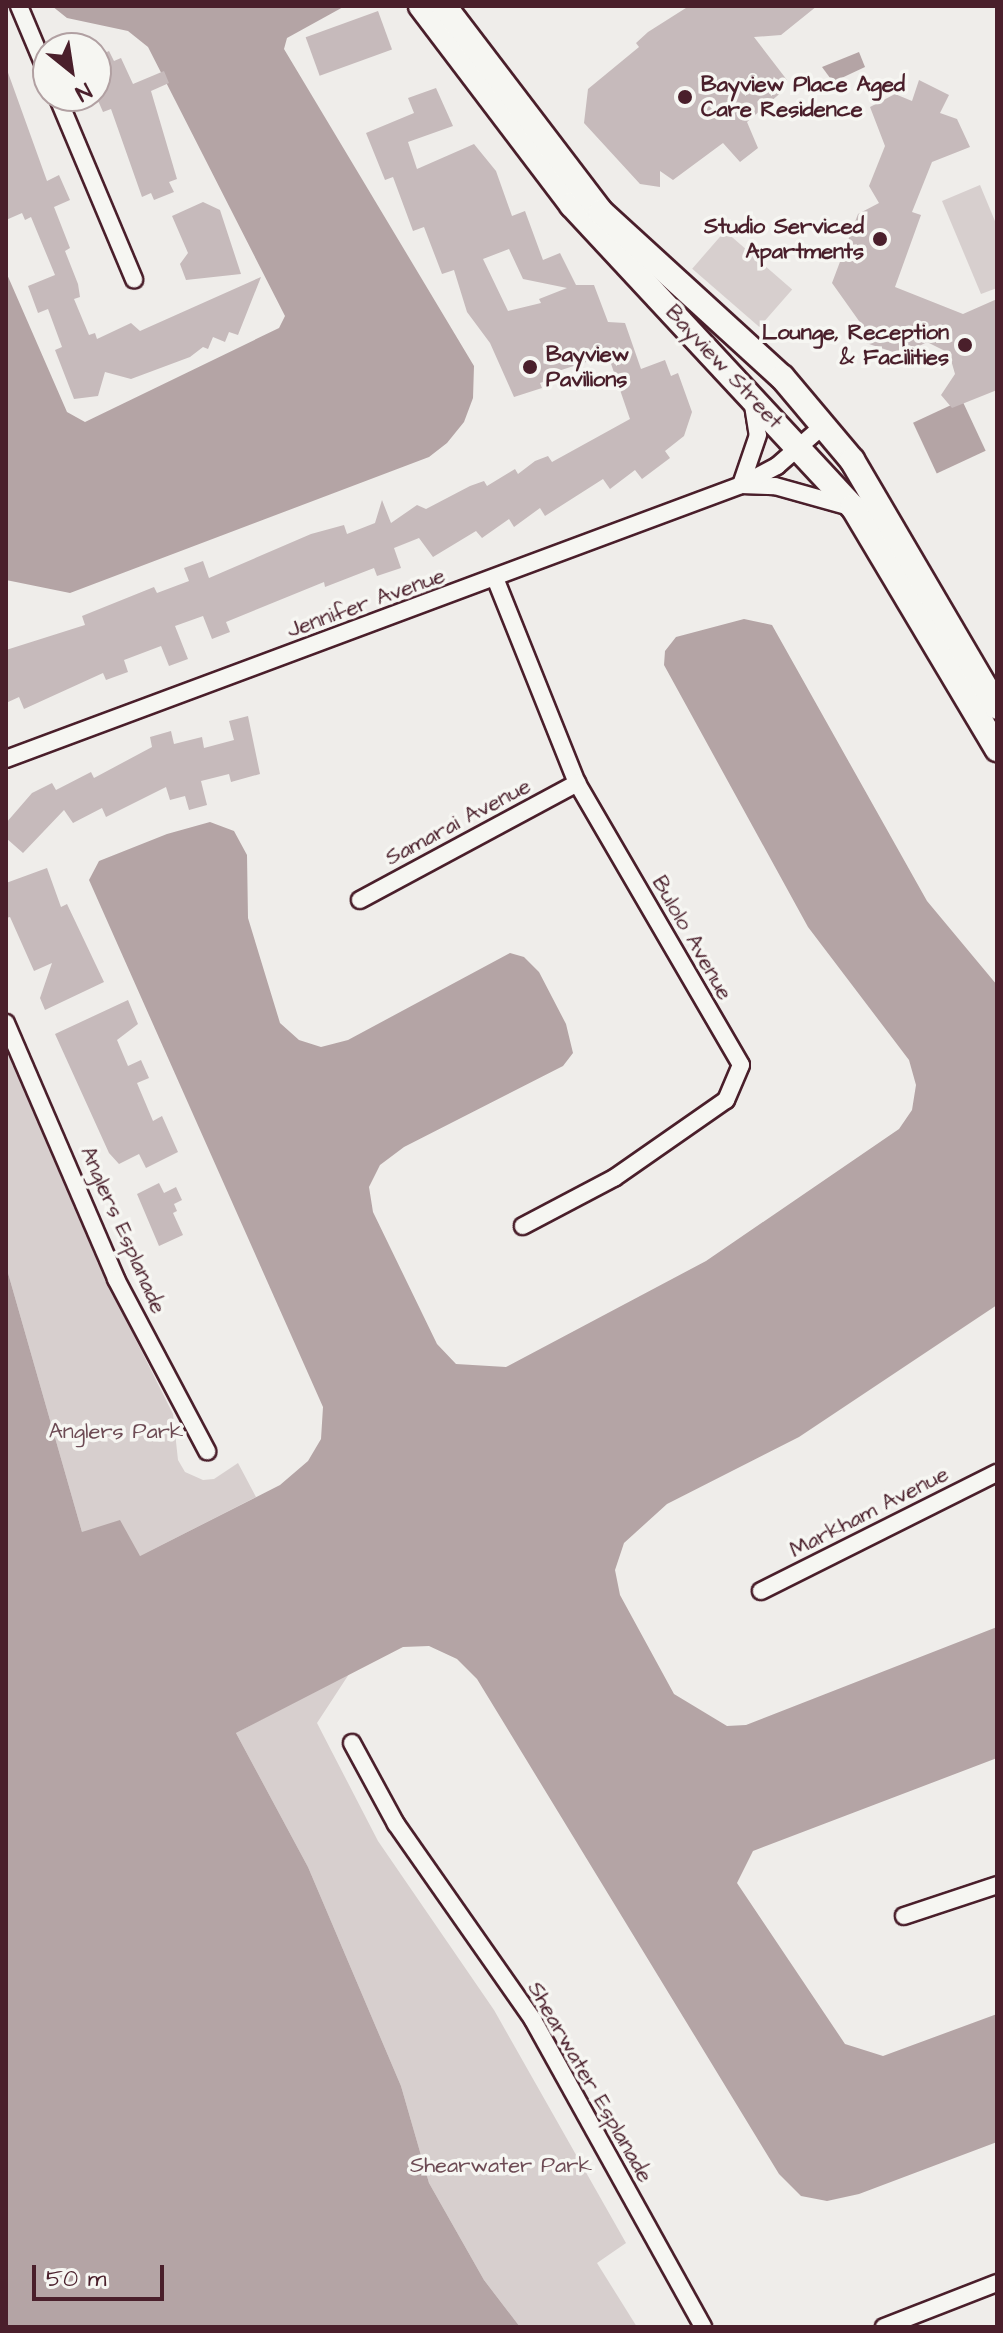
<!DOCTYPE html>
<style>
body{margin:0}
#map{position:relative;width:1003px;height:2333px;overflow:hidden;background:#efedea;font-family:"Architects Daughter",sans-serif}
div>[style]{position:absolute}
.green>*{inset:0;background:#d7cfce;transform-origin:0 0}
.water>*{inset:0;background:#b4a4a5;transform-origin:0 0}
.building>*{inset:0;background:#c6babb;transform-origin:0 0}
.roads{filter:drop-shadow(2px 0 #4a1f2b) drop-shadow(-2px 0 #4a1f2b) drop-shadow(0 2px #4a1f2b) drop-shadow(0 -2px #4a1f2b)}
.minor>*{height:16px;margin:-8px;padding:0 8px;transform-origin:8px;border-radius:8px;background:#f6f6f2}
.secondary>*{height:24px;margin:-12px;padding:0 12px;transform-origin:12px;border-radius:12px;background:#f6f6f2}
.dots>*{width:22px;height:22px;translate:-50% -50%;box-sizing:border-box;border:4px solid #f6f6f2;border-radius:50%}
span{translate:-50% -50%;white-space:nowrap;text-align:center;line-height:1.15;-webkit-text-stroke:7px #f6f6f2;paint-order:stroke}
.poi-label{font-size:22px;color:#4a1f2b;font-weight:700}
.left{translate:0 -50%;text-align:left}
.right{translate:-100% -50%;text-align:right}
.street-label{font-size:22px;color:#4a1f2b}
.park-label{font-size:22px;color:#6d4b54}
.frame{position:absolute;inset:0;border:8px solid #4a1f2b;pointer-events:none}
.north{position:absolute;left:32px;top:32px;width:80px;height:80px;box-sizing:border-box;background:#f6f6f2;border:2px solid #b1a0a2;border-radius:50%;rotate:150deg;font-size:22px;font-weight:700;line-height:32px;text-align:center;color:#4a1f2b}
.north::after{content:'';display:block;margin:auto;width:28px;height:36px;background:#4a1f2b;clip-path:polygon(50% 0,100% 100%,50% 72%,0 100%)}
.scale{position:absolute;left:32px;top:2265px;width:132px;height:36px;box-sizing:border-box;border:4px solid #4a1f2b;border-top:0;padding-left:10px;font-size:24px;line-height:28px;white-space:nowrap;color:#4a1f2b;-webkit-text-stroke:6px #f6f6f2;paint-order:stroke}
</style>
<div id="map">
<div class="green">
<div style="clip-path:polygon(980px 185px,997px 226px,997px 288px,981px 294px,942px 201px)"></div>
<div style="left:725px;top:231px;width:89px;height:50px;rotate:41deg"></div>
<div style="clip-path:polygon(6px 1040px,43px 1113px,98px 1264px,173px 1414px,178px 1460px,185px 1472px,203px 1480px,214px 1479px,238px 1463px,256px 1497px,140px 1556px,82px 1532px,6px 1266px)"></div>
<div style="clip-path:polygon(351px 1671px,317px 1723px,378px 1841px,494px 2010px,626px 2243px,597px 2263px,637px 2327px,520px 2327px,484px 2280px,429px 2183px,401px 2086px,308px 1867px,236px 1733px)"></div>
</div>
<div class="water">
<div style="clip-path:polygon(52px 6px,345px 6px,287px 38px,284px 49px,474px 366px,473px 398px,464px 422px,447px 443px,429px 457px,70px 593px,6px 580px,6px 272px,67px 412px,85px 422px,279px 328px,285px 316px,148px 47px,128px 31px,67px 18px)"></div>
<div style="clip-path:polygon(859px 52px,865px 67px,833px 82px,822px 67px)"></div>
<div style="left:962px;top:400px;width:56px;height:54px;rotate:65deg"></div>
<div style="clip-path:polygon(744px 619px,772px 625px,927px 901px,997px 985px,997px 1305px,799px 1437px,667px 1504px,624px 1543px,615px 1570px,620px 1595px,674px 1694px,727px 1726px,746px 1725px,997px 1627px,997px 1758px,753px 1851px,737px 1883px,845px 2044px,883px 2056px,997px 2014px,997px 2142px,859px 2194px,827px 2201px,801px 2196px,779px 2174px,477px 1679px,457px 1659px,429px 1646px,403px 1647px,236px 1733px,308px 1867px,401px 2086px,429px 2183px,484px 2280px,520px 2327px,6px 2327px,6px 1266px,82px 1532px,120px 1520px,140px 1556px,280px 1485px,308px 1461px,321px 1439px,323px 1407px,89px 880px,99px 861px,167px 834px,210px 822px,234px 831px,247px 855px,248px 918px,280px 1023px,299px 1040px,321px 1047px,348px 1040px,510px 953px,524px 957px,539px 972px,566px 1024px,573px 1053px,563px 1066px,404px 1147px,380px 1165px,369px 1187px,373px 1212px,437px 1344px,456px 1364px,506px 1367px,706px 1261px,899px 1129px,912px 1110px,916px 1085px,909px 1060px,808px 927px,664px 665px,665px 651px,676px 637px)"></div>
</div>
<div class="building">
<div style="clip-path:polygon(689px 6px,817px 6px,781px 35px,754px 37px,787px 80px,781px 85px,784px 90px,747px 122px,758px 148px,740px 162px,723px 143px,673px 180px,660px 171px,660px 187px,640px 184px,584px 123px,588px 89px,639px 47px,636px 43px,648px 32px)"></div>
<div style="left:378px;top:11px;width:41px;height:77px;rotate:70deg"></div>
<div style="clip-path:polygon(109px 51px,114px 61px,121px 58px,133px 84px,164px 71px,169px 83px,151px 91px,177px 179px,169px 182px,174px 192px,154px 200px,151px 193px,142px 197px,111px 109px,103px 112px,96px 96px,96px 57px)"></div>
<div style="clip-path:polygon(6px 67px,47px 181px,59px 175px,70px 200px,54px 207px,70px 248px,65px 251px,78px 284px,80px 297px,74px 299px,89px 335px,95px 333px,97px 339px,131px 323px,140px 331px,261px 277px,238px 335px,229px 332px,225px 342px,213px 337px,208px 349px,203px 347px,190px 357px,131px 379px,105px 372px,98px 396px,74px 399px,55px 350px,62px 347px,48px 309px,38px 313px,28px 286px,55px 275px,31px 217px,25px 220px,22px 213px,6px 220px)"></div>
<div style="clip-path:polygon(919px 80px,949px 95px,940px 113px,957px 119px,970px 147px,932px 162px,912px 212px,921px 215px,895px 287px,963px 314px,997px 299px,997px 390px,952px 408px,941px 395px,955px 374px,949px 353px,927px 342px,902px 355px,860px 341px,864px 328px,832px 283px,858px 214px,879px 203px,869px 186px,885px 146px,870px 107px,895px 94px,912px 101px)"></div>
<div style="clip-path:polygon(evenodd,436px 88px,453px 126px,408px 142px,417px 169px,474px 144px,496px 171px,512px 216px,525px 211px,543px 260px,560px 253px,576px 285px,594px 285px,608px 322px,625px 323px,641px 369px,665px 360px,671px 376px,678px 373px,692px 412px,684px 436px,665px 451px,670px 458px,642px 479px,635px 470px,610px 489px,603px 479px,545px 516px,540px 508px,514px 527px,509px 519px,482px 538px,476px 531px,433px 557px,419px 538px,394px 548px,401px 568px,377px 576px,374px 568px,325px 587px,324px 582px,226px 622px,230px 632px,212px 639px,203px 616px,175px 626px,188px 659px,169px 666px,161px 646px,124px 660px,128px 672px,106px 680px,103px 673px,24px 709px,19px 697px,6px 703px,6px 650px,85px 625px,82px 616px,154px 587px,157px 593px,189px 581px,184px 568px,203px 561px,209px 578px,311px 534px,344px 525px,347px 534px,375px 523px,382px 500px,391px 523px,417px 505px,426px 509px,470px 486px,484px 481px,487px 486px,515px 469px,518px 474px,535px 461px,548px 456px,552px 462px,630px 419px,608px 355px,552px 373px,554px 378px,540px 383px,542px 388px,514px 397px,490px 343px,467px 312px,454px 270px,442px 274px,424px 227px,413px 231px,393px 177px,385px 180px,366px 133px,414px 113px,408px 98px,436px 88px,509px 249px,523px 279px,567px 288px,539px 299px,541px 303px,508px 311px,483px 259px,509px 249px)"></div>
<div style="clip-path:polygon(203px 202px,220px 210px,241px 274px,186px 280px,180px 264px,188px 253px,172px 216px)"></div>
<div style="clip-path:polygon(248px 716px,260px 774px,231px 782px,229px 774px,201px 781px,207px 805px,189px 810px,185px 796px,170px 800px,166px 787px,106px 817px,102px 808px,73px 823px,64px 810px,23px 853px,6px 838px,6px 823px,32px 793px,52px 783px,56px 790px,91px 772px,94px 778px,152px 747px,150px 737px,171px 731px,174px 744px,202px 737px,204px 748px,234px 740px,229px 721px)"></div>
<div style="clip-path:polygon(47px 868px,61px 907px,67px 904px,104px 982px,45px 1010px,40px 998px,52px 963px,34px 971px,10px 917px,6px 918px,6px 883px)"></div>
<div style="clip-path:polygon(128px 1000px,138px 1024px,117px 1040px,128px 1066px,141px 1060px,149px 1078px,137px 1083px,153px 1121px,162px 1116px,178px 1152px,146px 1168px,139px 1154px,119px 1164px,109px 1153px,55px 1034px)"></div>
<div style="clip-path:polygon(159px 1183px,164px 1193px,176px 1187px,182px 1200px,174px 1204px,177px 1211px,173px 1213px,183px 1235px,159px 1246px,137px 1194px)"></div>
</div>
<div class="roads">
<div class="minor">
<div style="left:19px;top:6px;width:75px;rotate:67.2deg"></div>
<div style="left:57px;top:96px;width:199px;rotate:67.2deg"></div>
<div style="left:752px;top:399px;width:36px;rotate:81deg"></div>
<div style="left:758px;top:435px;width:53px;rotate:108.8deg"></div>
<div style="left:741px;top:485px;width:34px;rotate:2deg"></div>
<div style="left:775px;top:486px;width:78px;rotate:15.6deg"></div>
<div style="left:495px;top:578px;width:221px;rotate:68.2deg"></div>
<div style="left:577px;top:783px;width:326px;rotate:59.8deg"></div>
<div style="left:741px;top:1065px;width:38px;rotate:113deg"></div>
<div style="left:726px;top:1100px;width:136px;rotate:145.1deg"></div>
<div style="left:614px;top:1178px;width:103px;rotate:152.2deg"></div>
<div style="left:6px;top:759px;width:784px;rotate:-20.44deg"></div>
<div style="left:741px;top:485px;width:41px;rotate:-27.8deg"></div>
<div style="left:777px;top:466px;width:62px;rotate:-41.1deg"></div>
<div style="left:360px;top:900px;width:247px;rotate:-28.3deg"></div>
<div style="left:6px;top:1023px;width:279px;rotate:66.7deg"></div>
<div style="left:116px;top:1279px;width:195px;rotate:62.1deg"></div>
<div style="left:761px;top:1591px;width:264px;rotate:-26.6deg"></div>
<div style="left:352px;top:1743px;width:92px;rotate:61.5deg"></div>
<div style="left:396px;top:1824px;width:239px;rotate:55deg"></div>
<div style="left:533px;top:2020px;width:351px;rotate:61deg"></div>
<div style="left:904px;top:1916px;width:98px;rotate:-18.4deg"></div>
<div style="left:884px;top:2327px;width:121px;rotate:-21.3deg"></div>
</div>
<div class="secondary">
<div style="left:421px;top:6px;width:250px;rotate:52.8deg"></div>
<div style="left:572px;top:205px;width:413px;rotate:47.1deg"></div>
<div style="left:853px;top:507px;width:282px;rotate:59.2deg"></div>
<div style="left:444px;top:6px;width:259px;rotate:52.7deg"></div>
<div style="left:601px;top:212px;width:245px;rotate:42.4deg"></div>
<div style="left:782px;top:377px;width:109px;rotate:49.9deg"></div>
<div style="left:852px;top:460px;width:286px;rotate:59.6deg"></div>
</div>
</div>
<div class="dots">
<div style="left:685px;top:97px;background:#4a1f2b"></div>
<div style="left:880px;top:239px;background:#4a1f2b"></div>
<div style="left:965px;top:345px;background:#4a1f2b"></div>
<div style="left:530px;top:367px;background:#4a1f2b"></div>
</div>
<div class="poi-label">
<span class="left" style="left:701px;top:97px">Bayview Place Aged<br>Care Residence</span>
<span class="right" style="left:864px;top:239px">Studio Serviced<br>Apartments</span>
<span class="right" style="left:949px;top:345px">Lounge, Reception<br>&amp; Facilities</span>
<span class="left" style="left:546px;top:367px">Bayview<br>Pavilions</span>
</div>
<div class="street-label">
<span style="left:724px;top:367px;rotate:47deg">Bayview Street</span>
<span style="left:366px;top:603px;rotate:-20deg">Jennifer Avenue</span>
<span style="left:458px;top:822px;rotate:-28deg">Samarai Avenue</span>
<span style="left:692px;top:938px;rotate:60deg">Bulolo Avenue</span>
<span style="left:123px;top:1230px;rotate:66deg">Anglers Esplanade</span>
<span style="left:869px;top:1512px;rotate:-27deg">Markham Avenue</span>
<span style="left:590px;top:2082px;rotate:60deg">Shearwater Esplanade</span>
</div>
<div class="park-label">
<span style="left:116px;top:1432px">Anglers Park</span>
<span style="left:501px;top:2166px">Shearwater Park</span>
</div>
<div class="frame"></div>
<div class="north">N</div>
<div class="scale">50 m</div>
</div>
